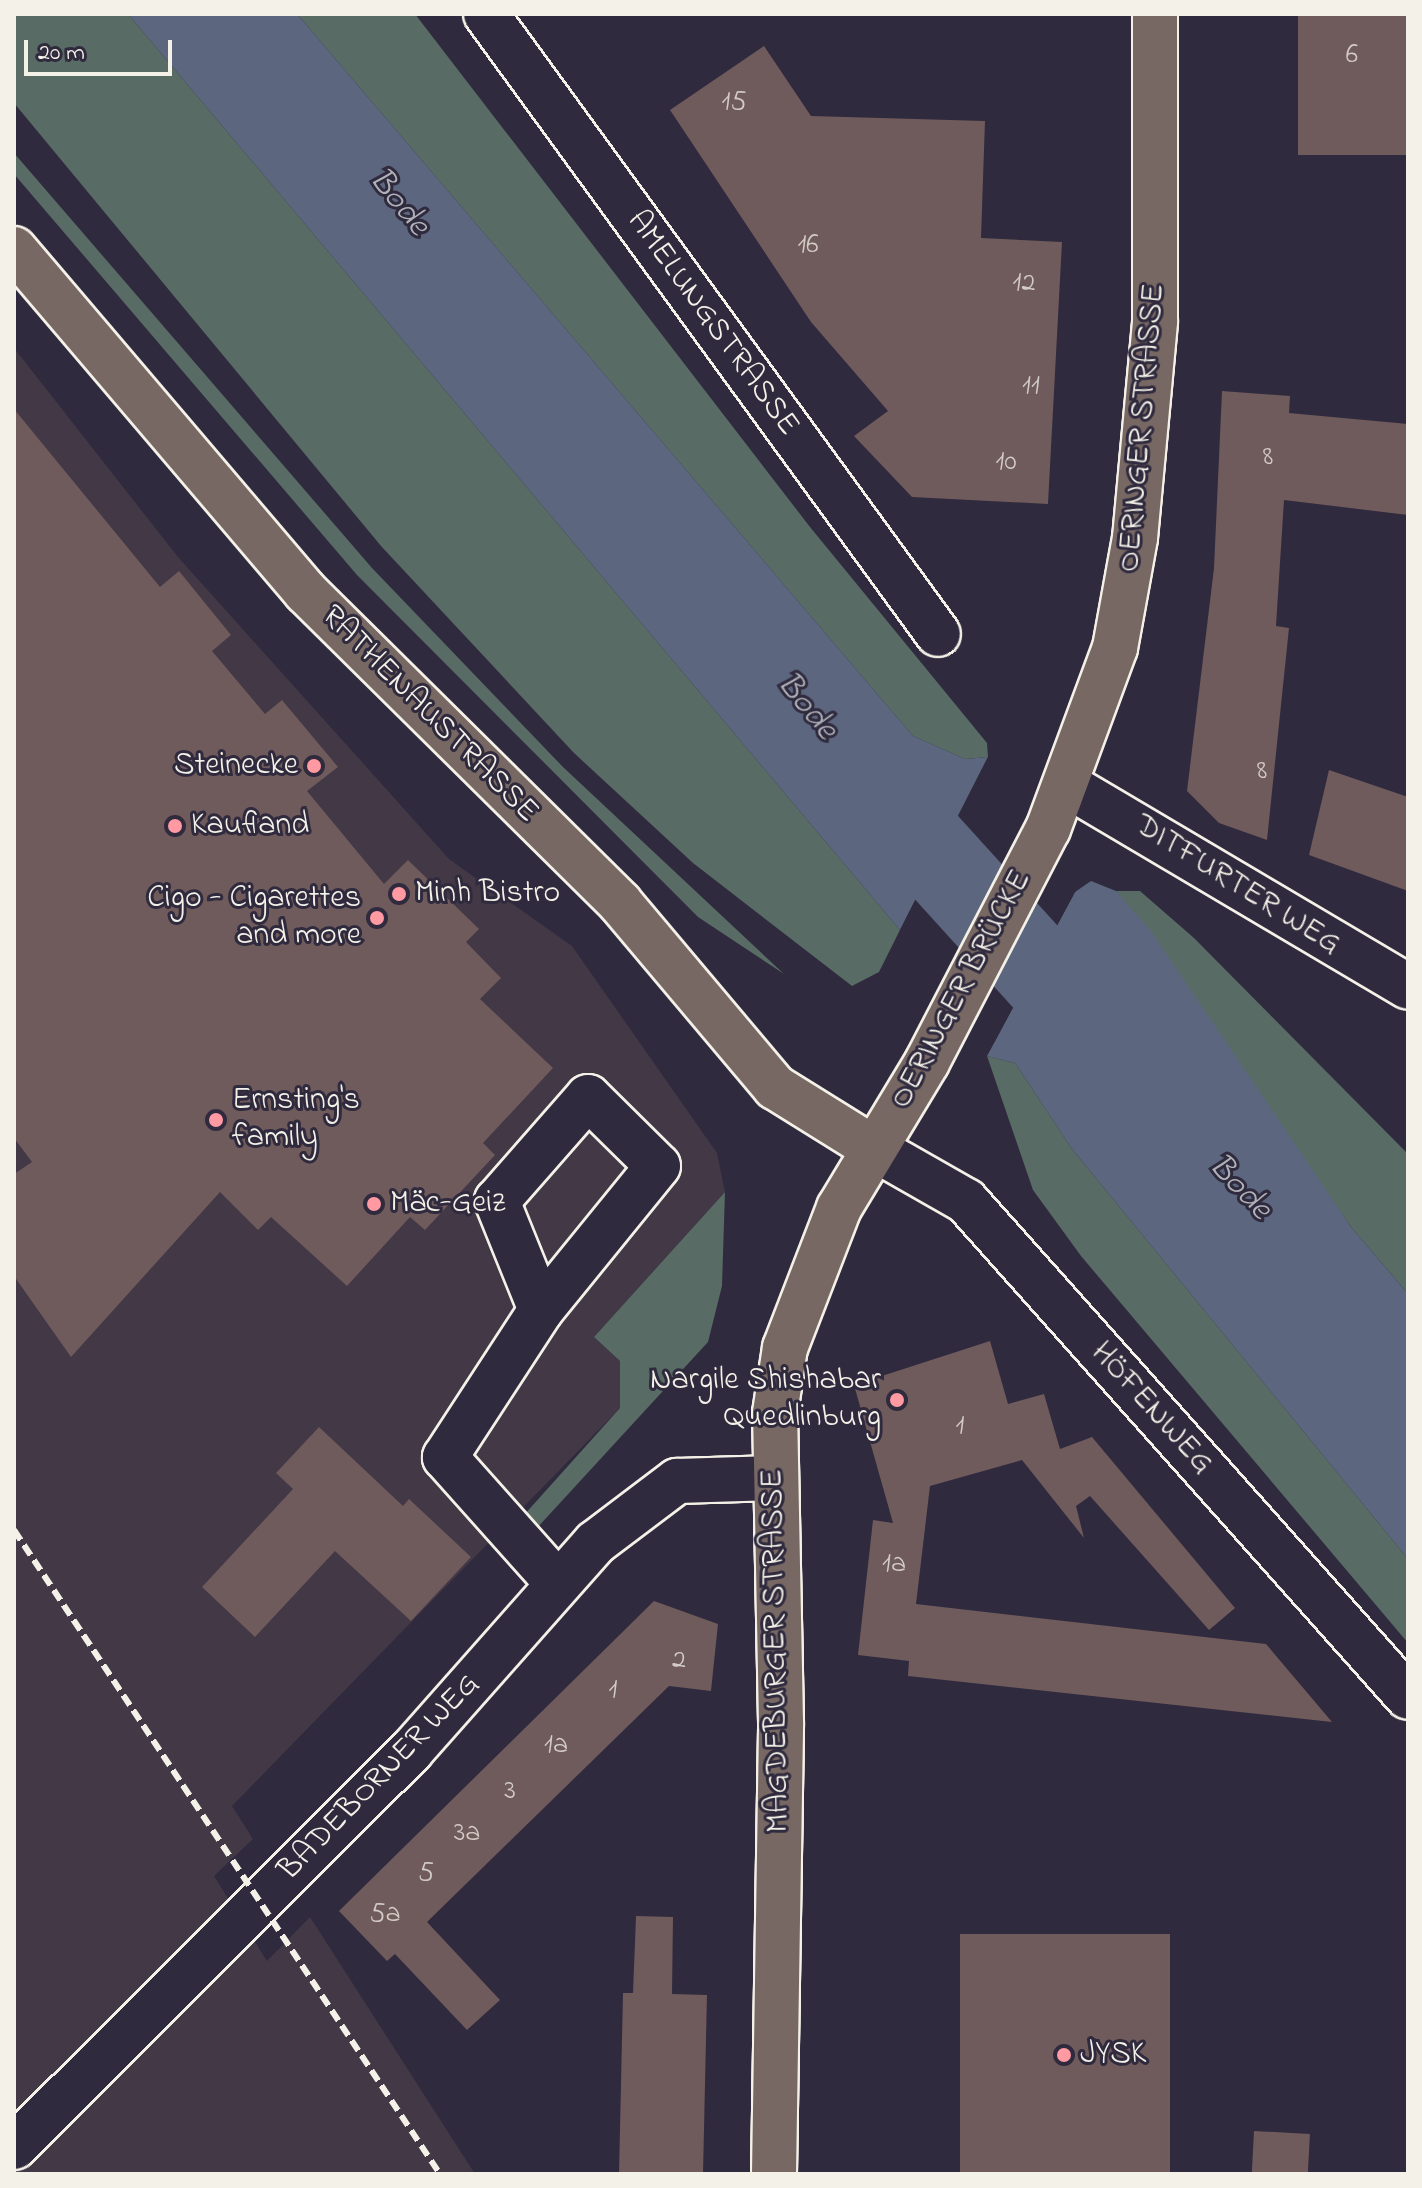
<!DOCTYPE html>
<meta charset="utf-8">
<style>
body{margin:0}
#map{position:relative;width:1422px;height:2188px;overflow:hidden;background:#2f2a3d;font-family:"Indie Flower",sans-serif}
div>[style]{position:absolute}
.built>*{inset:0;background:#423846}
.green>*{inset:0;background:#586b64}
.water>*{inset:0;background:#5c667f}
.pier>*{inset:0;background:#2f2a3d}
.river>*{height:88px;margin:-44px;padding:0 44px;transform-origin:44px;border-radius:44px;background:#5c667f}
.building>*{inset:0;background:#6f5a5c;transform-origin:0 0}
.roads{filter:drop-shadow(2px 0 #f4f1e8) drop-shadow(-2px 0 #f4f1e8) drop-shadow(0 2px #f4f1e8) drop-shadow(0 -2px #f4f1e8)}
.minor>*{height:44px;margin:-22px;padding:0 22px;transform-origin:22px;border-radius:22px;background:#2f2a3d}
.major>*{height:44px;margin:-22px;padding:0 22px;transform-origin:22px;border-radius:22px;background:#776864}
.rail>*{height:6px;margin-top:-3px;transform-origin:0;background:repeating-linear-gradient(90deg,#f4f1e8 0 12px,transparent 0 18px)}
.dots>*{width:22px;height:22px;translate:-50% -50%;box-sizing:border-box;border:4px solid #2f2a3d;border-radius:50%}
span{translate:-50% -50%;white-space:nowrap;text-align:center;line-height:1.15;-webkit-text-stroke:6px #2f2a3d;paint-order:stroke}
.number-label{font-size:28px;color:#d3cbc5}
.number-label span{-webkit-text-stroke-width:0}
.street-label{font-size:32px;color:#f4f1e8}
.poi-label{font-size:32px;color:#f4f1e8}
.right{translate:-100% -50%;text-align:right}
.left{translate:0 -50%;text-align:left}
.water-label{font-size:34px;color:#b0b2b9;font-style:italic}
.frame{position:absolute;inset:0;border:16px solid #f4f1e8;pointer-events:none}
.scale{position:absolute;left:24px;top:40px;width:148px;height:36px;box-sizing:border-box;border:4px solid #f4f1e8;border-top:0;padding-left:10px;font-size:24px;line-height:28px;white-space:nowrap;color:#f4f1e8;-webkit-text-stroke:6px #2f2a3d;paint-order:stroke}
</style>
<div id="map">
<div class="built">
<div style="clip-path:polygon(14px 348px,178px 557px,449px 859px,572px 946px,717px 1153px,725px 1192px,594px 1337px,620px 1361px,620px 1408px,232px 1806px,253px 1839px,214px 1876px,267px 1961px,310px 1917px,475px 2174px,14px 2174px)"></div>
</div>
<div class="green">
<div style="clip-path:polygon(14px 14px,128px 14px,900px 930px,879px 972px,852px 986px,693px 863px,574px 753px,381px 546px,14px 103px)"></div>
<div style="clip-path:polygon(297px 14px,415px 14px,810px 527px,987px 743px,988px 757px,965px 759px,913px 736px)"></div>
<div style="clip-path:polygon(14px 153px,372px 568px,563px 767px,784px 974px,698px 917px,357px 575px,14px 174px)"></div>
<div style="clip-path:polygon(1116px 891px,1140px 891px,1194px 938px,1408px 1154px,1408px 1294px,1351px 1227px)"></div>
<div style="clip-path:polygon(987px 1056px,1015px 1063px,1072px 1149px,1408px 1559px,1408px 1643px,1081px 1256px,1033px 1190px)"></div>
<div style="clip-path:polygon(725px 1192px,722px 1286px,708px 1342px,537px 1528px,524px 1515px,620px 1408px,620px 1361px,594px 1337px)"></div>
</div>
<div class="water">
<div style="clip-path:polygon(128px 14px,297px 14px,913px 736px,965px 759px,988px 757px,900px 930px)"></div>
<div style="clip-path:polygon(1091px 881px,1116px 891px,1151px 931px,1351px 1227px,1408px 1294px,1408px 1559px,1072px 1149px,1015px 1063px,987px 1056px,1075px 892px)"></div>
</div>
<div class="pier">
<div style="clip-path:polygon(988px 757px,991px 761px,898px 934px,900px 930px)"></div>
<div style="clip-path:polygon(1089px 877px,1075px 892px,987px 1056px,1071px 890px)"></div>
</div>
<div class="river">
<div style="left:857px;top:770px;width:386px;rotate:47.8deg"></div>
</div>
<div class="building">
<div style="left:1408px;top:14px;width:141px;height:110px;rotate:90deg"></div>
<div style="clip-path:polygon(764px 46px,811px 116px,985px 121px,981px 238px,1062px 242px,1048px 504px,912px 497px,854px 436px,888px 411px,811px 322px,670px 110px)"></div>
<div style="clip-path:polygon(1222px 391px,1290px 396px,1289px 413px,1408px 424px,1408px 515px,1284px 500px,1276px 626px,1289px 628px,1267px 840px,1219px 823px,1187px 791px,1214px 568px)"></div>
<div style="clip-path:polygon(14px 409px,160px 587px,179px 571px,231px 635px,212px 651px,265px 714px,282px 700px,338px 767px,307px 791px,384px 884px,408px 860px,479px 929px,466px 942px,501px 978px,480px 999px,553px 1068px,483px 1143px,495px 1155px,425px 1230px,410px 1217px,347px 1286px,271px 1217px,258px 1230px,220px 1192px,71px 1357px,14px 1276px,14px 1174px,32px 1162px,14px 1138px)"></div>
<div style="clip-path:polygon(1329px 770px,1408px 797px,1408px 891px,1309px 855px)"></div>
<div style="clip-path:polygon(990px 1341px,1008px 1404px,1044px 1394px,1060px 1449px,1092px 1437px,1235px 1608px,1209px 1630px,1090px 1496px,1076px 1506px,1084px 1538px,1022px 1460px,930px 1486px,916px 1604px,1266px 1644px,1332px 1722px,908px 1676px,909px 1661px,858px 1655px,873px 1520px,893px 1523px,854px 1385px)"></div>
<div style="clip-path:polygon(319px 1427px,403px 1506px,409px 1499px,471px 1557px,411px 1621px,335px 1551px,255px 1637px,202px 1587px,293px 1489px,276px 1473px)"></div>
<div style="clip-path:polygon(654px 1601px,718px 1624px,711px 1691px,669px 1686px,427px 1922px,500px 2000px,467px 2030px,395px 1954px,387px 1961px,339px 1911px)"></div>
<div style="clip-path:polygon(636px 1916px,673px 1917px,672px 1994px,707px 1995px,703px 2174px,619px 2174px,623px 1993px,633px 1993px)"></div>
<div style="left:960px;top:1934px;width:210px;height:240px"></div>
<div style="left:1254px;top:2131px;width:56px;height:43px;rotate:3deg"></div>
</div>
<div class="roads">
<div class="minor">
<div style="left:486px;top:14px;width:767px;rotate:53.91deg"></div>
<div style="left:1067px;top:785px;width:396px;rotate:30.6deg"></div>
<div style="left:873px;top:1148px;width:107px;rotate:29.7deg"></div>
<div style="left:966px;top:1201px;width:664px;rotate:48.29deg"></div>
<div style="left:541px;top:1310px;width:118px;rotate:-112deg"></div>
<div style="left:497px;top:1201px;width:138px;rotate:-48.8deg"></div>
<div style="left:588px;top:1097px;width:98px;rotate:44.6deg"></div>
<div style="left:658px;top:1166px;width:186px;rotate:129.1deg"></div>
<div style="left:541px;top:1310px;width:176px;rotate:123.1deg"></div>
<div style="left:445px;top:1457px;width:170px;rotate:48.3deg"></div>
<div style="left:14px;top:2147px;width:561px;rotate:-44.93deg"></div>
<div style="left:411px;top:1751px;width:278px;rotate:-48.5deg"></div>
<div style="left:595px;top:1543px;width:103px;rotate:-37.1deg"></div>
<div style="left:677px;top:1481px;width:98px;rotate:-1.8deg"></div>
</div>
<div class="major">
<div style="left:14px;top:249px;width:450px;rotate:49.6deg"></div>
<div style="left:306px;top:592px;width:442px;rotate:44.7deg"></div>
<div style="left:620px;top:903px;width:241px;rotate:49.9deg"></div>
<div style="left:775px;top:1087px;width:115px;rotate:31.9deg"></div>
<div style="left:774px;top:2174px;width:452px;rotate:-89.1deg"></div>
<div style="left:781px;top:1722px;width:309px;rotate:-91.1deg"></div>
<div style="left:775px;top:1413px;width:66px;rotate:-81.3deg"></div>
<div style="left:785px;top:1348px;width:150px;rotate:-68.9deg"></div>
<div style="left:839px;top:1208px;width:170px;rotate:-58.9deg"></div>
<div style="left:927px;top:1062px;width:263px;rotate:-62.6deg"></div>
<div style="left:1048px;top:829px;width:193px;rotate:-69.7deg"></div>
<div style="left:1115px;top:648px;width:112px;rotate:-79.7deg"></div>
<div style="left:1135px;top:538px;width:218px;rotate:-84.7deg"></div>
<div style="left:1155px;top:321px;width:307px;rotate:-90deg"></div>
</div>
</div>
<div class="rail">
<div style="left:14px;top:1530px;width:772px;rotate:56.52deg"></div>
</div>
<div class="dots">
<div style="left:314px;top:766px;background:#ff9aa2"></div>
<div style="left:175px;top:826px;background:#ff9aa2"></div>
<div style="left:399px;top:894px;background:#ff9aa2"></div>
<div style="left:377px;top:918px;background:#ff9aa2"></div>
<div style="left:216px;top:1120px;background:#ff9aa2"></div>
<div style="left:374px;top:1204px;background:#ff9aa2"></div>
<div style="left:897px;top:1400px;background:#ff9aa2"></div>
<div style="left:1064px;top:2055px;background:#ff9aa2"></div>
</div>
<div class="number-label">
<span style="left:1352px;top:56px">6</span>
<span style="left:734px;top:103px">15</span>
<span style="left:808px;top:246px">16</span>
<span style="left:1024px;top:284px">12</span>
<span style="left:1031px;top:387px">11</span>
<span style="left:1268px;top:458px">8</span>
<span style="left:1006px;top:463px">10</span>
<span style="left:1262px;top:772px">8</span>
<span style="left:960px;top:1427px">1</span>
<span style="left:894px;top:1565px">1a</span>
<span style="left:679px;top:1661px">2</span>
<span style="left:613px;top:1691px">1</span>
<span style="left:556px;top:1746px">1a</span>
<span style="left:510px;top:1792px">3</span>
<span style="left:467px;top:1834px">3a</span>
<span style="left:426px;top:1874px">5</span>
<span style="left:385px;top:1915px">5a</span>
</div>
<div class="street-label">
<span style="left:712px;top:324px;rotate:54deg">AMELUNGSTRASSE</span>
<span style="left:1143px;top:428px;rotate:-85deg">OERINGER STRASSE</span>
<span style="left:429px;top:715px;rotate:45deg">RATHENAUSTRASSE</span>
<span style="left:1237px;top:886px;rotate:32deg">DITFURTER WEG</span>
<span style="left:962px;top:990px;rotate:-62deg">OERINGER BRÜCKE</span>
<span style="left:1151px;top:1409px;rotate:48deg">HÖFENWEG</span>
<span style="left:777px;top:1651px;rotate:-91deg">MAGDEBURGER STRASSE</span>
<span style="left:380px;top:1778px;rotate:-46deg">BADEBORNER WEG</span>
</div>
<div class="poi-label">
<span class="right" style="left:298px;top:766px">Steinecke</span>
<span class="left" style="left:191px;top:826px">Kaufland</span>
<span class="left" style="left:415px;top:894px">Minh Bistro</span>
<span class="right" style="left:361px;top:918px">Cigo - Cigarettes<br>and more</span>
<span class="left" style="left:232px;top:1120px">Ernsting's<br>family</span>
<span class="left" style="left:390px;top:1204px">Mäc-Geiz</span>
<span class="right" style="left:881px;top:1400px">Nargile Shishabar<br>Quedlinburg</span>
<span class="left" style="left:1080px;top:2055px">JYSK</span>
</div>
<div class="water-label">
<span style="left:398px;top:203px;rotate:51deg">Bode</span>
<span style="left:806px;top:707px;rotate:51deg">Bode</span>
<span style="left:1239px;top:1188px;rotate:47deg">Bode</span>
</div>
<div class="frame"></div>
<div class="scale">20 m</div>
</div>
